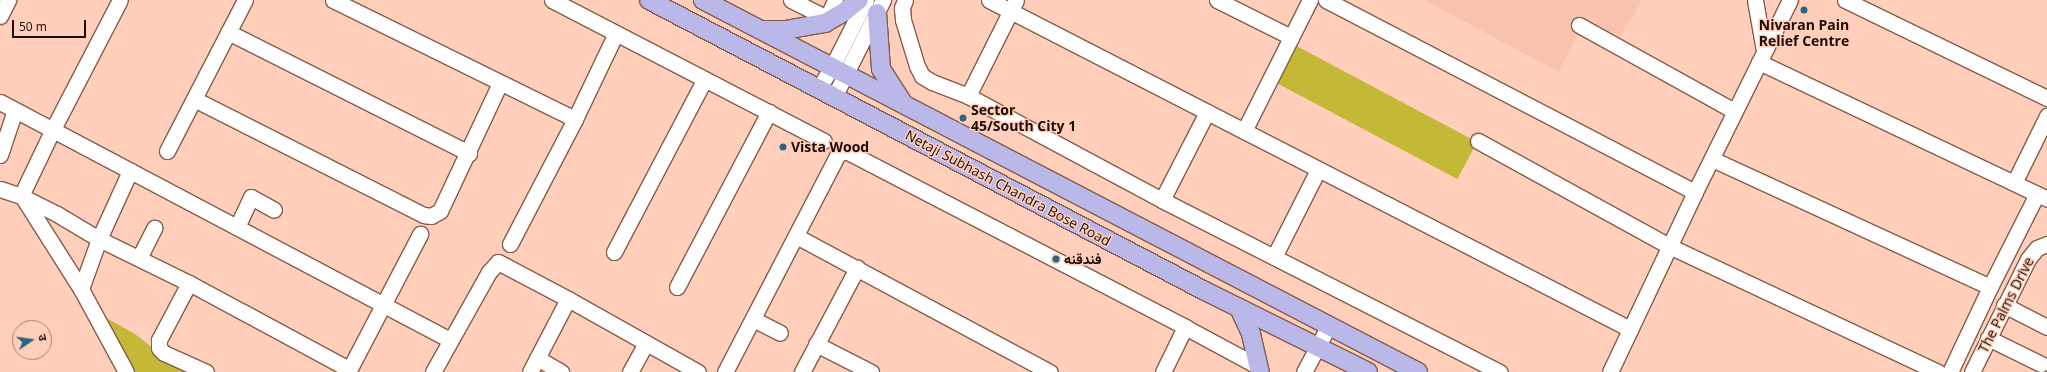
<!DOCTYPE html>
<meta charset="utf-8">
<style>
body{margin:0}
#map{position:relative;width:2047px;height:372px;overflow:hidden;background:#ffcfbb;font-family:"Open Sans",Vazirmatn,"Noto Sans Devanagari",sans-serif}
div>[style]{position:absolute}
.built>*{inset:0;background:#f8c2ac}
.green>*{inset:0;background:#c4b837;transform-origin:0 0}
.roads{filter:drop-shadow(1px 0 #855c4a) drop-shadow(-1px 0 #855c4a) drop-shadow(0 1px #855c4a) drop-shadow(0 -1px #855c4a)}
.minor>*{height:15px;margin:-7.5px;padding:0 7.5px;transform-origin:7.5px;border-radius:7.5px;background:#fff}
.major>*{height:18px;margin:-9px;padding:0 9px;transform-origin:9px;border-radius:9px;background:#b9b8e9}
.dots>*{width:11px;height:11px;translate:-50% -50%;box-sizing:border-box;border:2px solid #ffcfbb;border-radius:50%}
span{translate:-50% -50%;white-space:nowrap;text-align:center;line-height:1.15;-webkit-text-stroke:3px #ffcfbb;paint-order:stroke}
.poi-label{font-size:14px;color:#1c0c06;font-weight:700}
.left{translate:0 -50%;text-align:left}
.street-label{font-size:14px;color:#1c0c06}
.north{position:absolute;left:12px;top:320px;width:40px;height:40px;box-sizing:border-box;background:#ffcfbb;border:1px solid #a48173;border-radius:50%;rotate:77deg;font-size:11px;font-weight:700;line-height:16px;text-align:center;color:#1c0c06}
.north::after{content:'';display:block;margin:auto;width:14px;height:18px;background:#28677c;clip-path:polygon(50% 0,100% 100%,50% 72%,0 100%)}
.scale{position:absolute;left:12px;top:20px;width:74px;height:18px;box-sizing:border-box;border:2px solid #1c0c06;border-top:0;padding-left:5px;font-size:12px;line-height:14px;white-space:nowrap;color:#1c0c06;-webkit-text-stroke:3px #ffcfbb;paint-order:stroke}
</style>
<div id="map">
<div class="built">
<div style="clip-path:polygon(1424px 0,1640px 0,1641px 3px,1620px 36px,1585px 20px,1559px 72px)"></div>
</div>
<div class="green">
<div style="left:1289px;top:42px;width:213px;height:42px;rotate:28deg"></div>
<div style="clip-path:polygon(101px 315px,135px 334px,154px 349px,201px 372px,128px 372px)"></div>
</div>
<div class="roads">
<div class="minor">
<div style="left:333px;top:0;width:270px;rotate:26.2deg"></div>
<div style="left:552px;top:0;width:306px;rotate:27.4deg"></div>
<div style="left:791px;top:0;width:40px;rotate:26.6deg"></div>
<div style="left:827px;top:18px;width:20px;rotate:-66deg"></div>
<div style="left:905px;top:0;width:9px;rotate:111deg"></div>
<div style="left:902px;top:8px;width:12px;rotate:85deg"></div>
<div style="left:903px;top:20px;width:48px;rotate:73.1deg"></div>
<div style="left:917px;top:66px;width:11px;rotate:63deg"></div>
<div style="left:922px;top:76px;width:12px;rotate:31deg"></div>
<div style="left:932px;top:82px;width:39px;rotate:21deg"></div>
<div style="left:968px;top:96px;width:220px;rotate:28.2deg"></div>
<div style="left:1162px;top:200px;width:379px;rotate:27deg"></div>
<div style="left:989px;top:0;width:721px;rotate:27.17deg"></div>
<div style="left:1217px;top:0;width:83px;rotate:26.6deg"></div>
<div style="left:1326px;top:0;width:416px;rotate:27.5deg"></div>
<div style="left:1755px;top:0;width:52px;rotate:80deg"></div>
<div style="left:1845px;top:0;width:225px;rotate:25.9deg"></div>
<div style="left:0;top:16px;width:18px;rotate:-63deg"></div>
<div style="left:1579px;top:25px;width:177px;rotate:29deg"></div>
<div style="left:228px;top:32px;width:270px;rotate:26.7deg"></div>
<div style="left:1759px;top:62px;width:319px;rotate:25.4deg"></div>
<div style="left:818px;top:89px;width:26px;rotate:-58deg"></div>
<div style="left:832px;top:67px;width:75px;rotate:-63.1deg"></div>
<div style="left:968px;top:96px;width:107px;rotate:-63.4deg"></div>
<div style="left:834px;top:97px;width:109px;rotate:-63.2deg"></div>
<div style="left:194px;top:99px;width:258px;rotate:26.8deg"></div>
<div style="left:424px;top:215px;width:7px;rotate:8deg"></div>
<div style="left:431px;top:216px;width:10px;rotate:-29deg"></div>
<div style="left:440px;top:211px;width:141px;rotate:-64.9deg"></div>
<div style="left:0;top:102px;width:509px;rotate:27.87deg"></div>
<div style="left:1244px;top:131px;width:147px;rotate:-63.3deg"></div>
<div style="left:1478px;top:141px;width:218px;rotate:28.8deg"></div>
<div style="left:1669px;top:246px;width:297px;rotate:25.1deg"></div>
<div style="left:167px;top:151px;width:170px;rotate:-62.7deg"></div>
<div style="left:0;top:155px;width:47px;rotate:-71.6deg"></div>
<div style="left:1712px;top:159px;width:306px;rotate:24.7deg"></div>
<div style="left:2014px;top:183px;width:75px;rotate:-63.8deg"></div>
<div style="left:0;top:189px;width:22px;rotate:18deg"></div>
<div style="left:21px;top:196px;width:40px;rotate:26.6deg"></div>
<div style="left:57px;top:214px;width:49px;rotate:30.8deg"></div>
<div style="left:99px;top:239px;width:100px;rotate:26.1deg"></div>
<div style="left:189px;top:283px;width:182px;rotate:28.3deg"></div>
<div style="left:21px;top:196px;width:74px;rotate:-64.5deg"></div>
<div style="left:53px;top:129px;width:145px;rotate:-62.6deg"></div>
<div style="left:22px;top:196px;width:110px;rotate:57.6deg"></div>
<div style="left:81px;top:289px;width:94px;rotate:61.5deg"></div>
<div style="left:1162px;top:200px;width:99px;rotate:-62.9deg"></div>
<div style="left:237px;top:227px;width:33px;rotate:-65deg"></div>
<div style="left:251px;top:197px;width:26px;rotate:29deg"></div>
<div style="left:796px;top:236px;width:288px;rotate:28.2deg"></div>
<div style="left:510px;top:244px;width:141px;rotate:-62.5deg"></div>
<div style="left:575px;top:119px;width:95px;rotate:-64.5deg"></div>
<div style="left:614px;top:252px;width:195px;rotate:-62.3deg"></div>
<div style="left:1274px;top:257px;width:97px;rotate:-63.2deg"></div>
<div style="left:139px;top:258px;width:34px;rotate:-63deg"></div>
<div style="left:189px;top:283px;width:64px;rotate:117.8deg"></div>
<div style="left:159px;top:340px;width:8px;rotate:90deg"></div>
<div style="left:159px;top:348px;width:7px;rotate:45deg"></div>
<div style="left:164px;top:353px;width:46px;rotate:24.3deg"></div>
<div style="left:677px;top:287px;width:198px;rotate:-62.3deg"></div>
<div style="left:81px;top:289px;width:53px;rotate:-70.2deg"></div>
<div style="left:99px;top:239px;width:75px;rotate:-65.5deg"></div>
<div style="left:2004px;top:305px;width:48px;rotate:27.1deg"></div>
<div style="left:753px;top:319px;width:30px;rotate:27deg"></div>
<div style="left:1988px;top:338px;width:59px;rotate:26.1deg"></div>
<div style="left:816px;top:344px;width:62px;rotate:27deg"></div>
<div style="left:537px;top:358px;width:28px;rotate:30deg"></div>
<div style="left:348px;top:372px;width:156px;rotate:-62.4deg"></div>
<div style="left:433px;top:372px;width:115px;rotate:-60.8deg"></div>
<div style="left:489px;top:272px;width:13px;rotate:-48deg"></div>
<div style="left:498px;top:262px;width:79px;rotate:27.9deg"></div>
<div style="left:568px;top:299px;width:149px;rotate:29.3deg"></div>
<div style="left:530px;top:372px;width:82px;rotate:-62.5deg"></div>
<div style="left:630px;top:372px;width:33px;rotate:-61deg"></div>
<div style="left:725px;top:372px;width:246px;rotate:-62.6deg"></div>
<div style="left:838px;top:154px;width:5px;rotate:-22deg"></div>
<div style="left:843px;top:152px;width:5px"></div>
<div style="left:848px;top:152px;width:380px;rotate:27.4deg"></div>
<div style="left:1185px;top:327px;width:84px;rotate:28.4deg"></div>
<div style="left:802px;top:372px;width:118px;rotate:-62.1deg"></div>
<div style="left:1163px;top:372px;width:50px;rotate:-63.9deg"></div>
<div style="left:1304px;top:372px;width:51px;rotate:-61.9deg"></div>
<div style="left:1610px;top:372px;width:199px;rotate:-64.7deg"></div>
<div style="left:1695px;top:192px;width:214px;rotate:-63.7deg"></div>
<div style="left:1950px;top:372px;width:94px;rotate:-64.8deg"></div>
<div style="left:1990px;top:287px;width:104px;rotate:-63.2deg"></div>
<div style="left:1972px;top:372px;width:126px;rotate:-63.6deg"></div>
<div style="left:2028px;top:259px;width:14px;rotate:-51deg"></div>
<div style="left:2037px;top:248px;width:11px;rotate:-22deg"></div>
</div>
<div class="major">
<div style="left:649px;top:0;width:625px;rotate:27.63deg"></div>
<div style="left:1203px;top:290px;width:184px;rotate:26.4deg"></div>
<div style="left:703px;top:0;width:806px;rotate:27.49deg"></div>
<div style="left:877px;top:13px;width:56px;rotate:85.9deg"></div>
<div style="left:881px;top:69px;width:40px;rotate:57.1deg"></div>
<div style="left:763px;top:30px;width:22px"></div>
<div style="left:785px;top:30px;width:41px;rotate:-9.9deg"></div>
<div style="left:825px;top:23px;width:22px;rotate:-30deg"></div>
<div style="left:844px;top:12px;width:19px;rotate:-39deg"></div>
<div style="left:1239px;top:308px;width:29px;rotate:65deg"></div>
<div style="left:1251px;top:334px;width:39px;rotate:77deg"></div>
</div>
</div>
<div class="dots">
<div style="left:1804px;top:10px;background:#28677c"></div>
<div style="left:963px;top:118px;background:#28677c"></div>
<div style="left:783px;top:147px;background:#28677c"></div>
<div style="left:1056px;top:259px;background:#28677c"></div>
</div>
<div class="poi-label">
<span style="left:1804px;top:33px">Nivaran Pain<br>Relief Centre</span>
<span class="left" style="left:971px;top:118px">Sector<br>45/South City 1</span>
<span class="left" style="left:791px;top:147px">Vista Wood</span>
<span class="left" style="left:1064px;top:259px">فندقنه</span>
</div>
<div class="street-label">
<span style="left:1008px;top:188px;rotate:28deg">Netaji Subhash Chandra Bose Road</span>
<span style="left:2006px;top:305px;rotate:-63deg">The Palms Drive</span>
</div>
<div class="north">उ</div>
<div class="scale">50 m</div>
</div>
